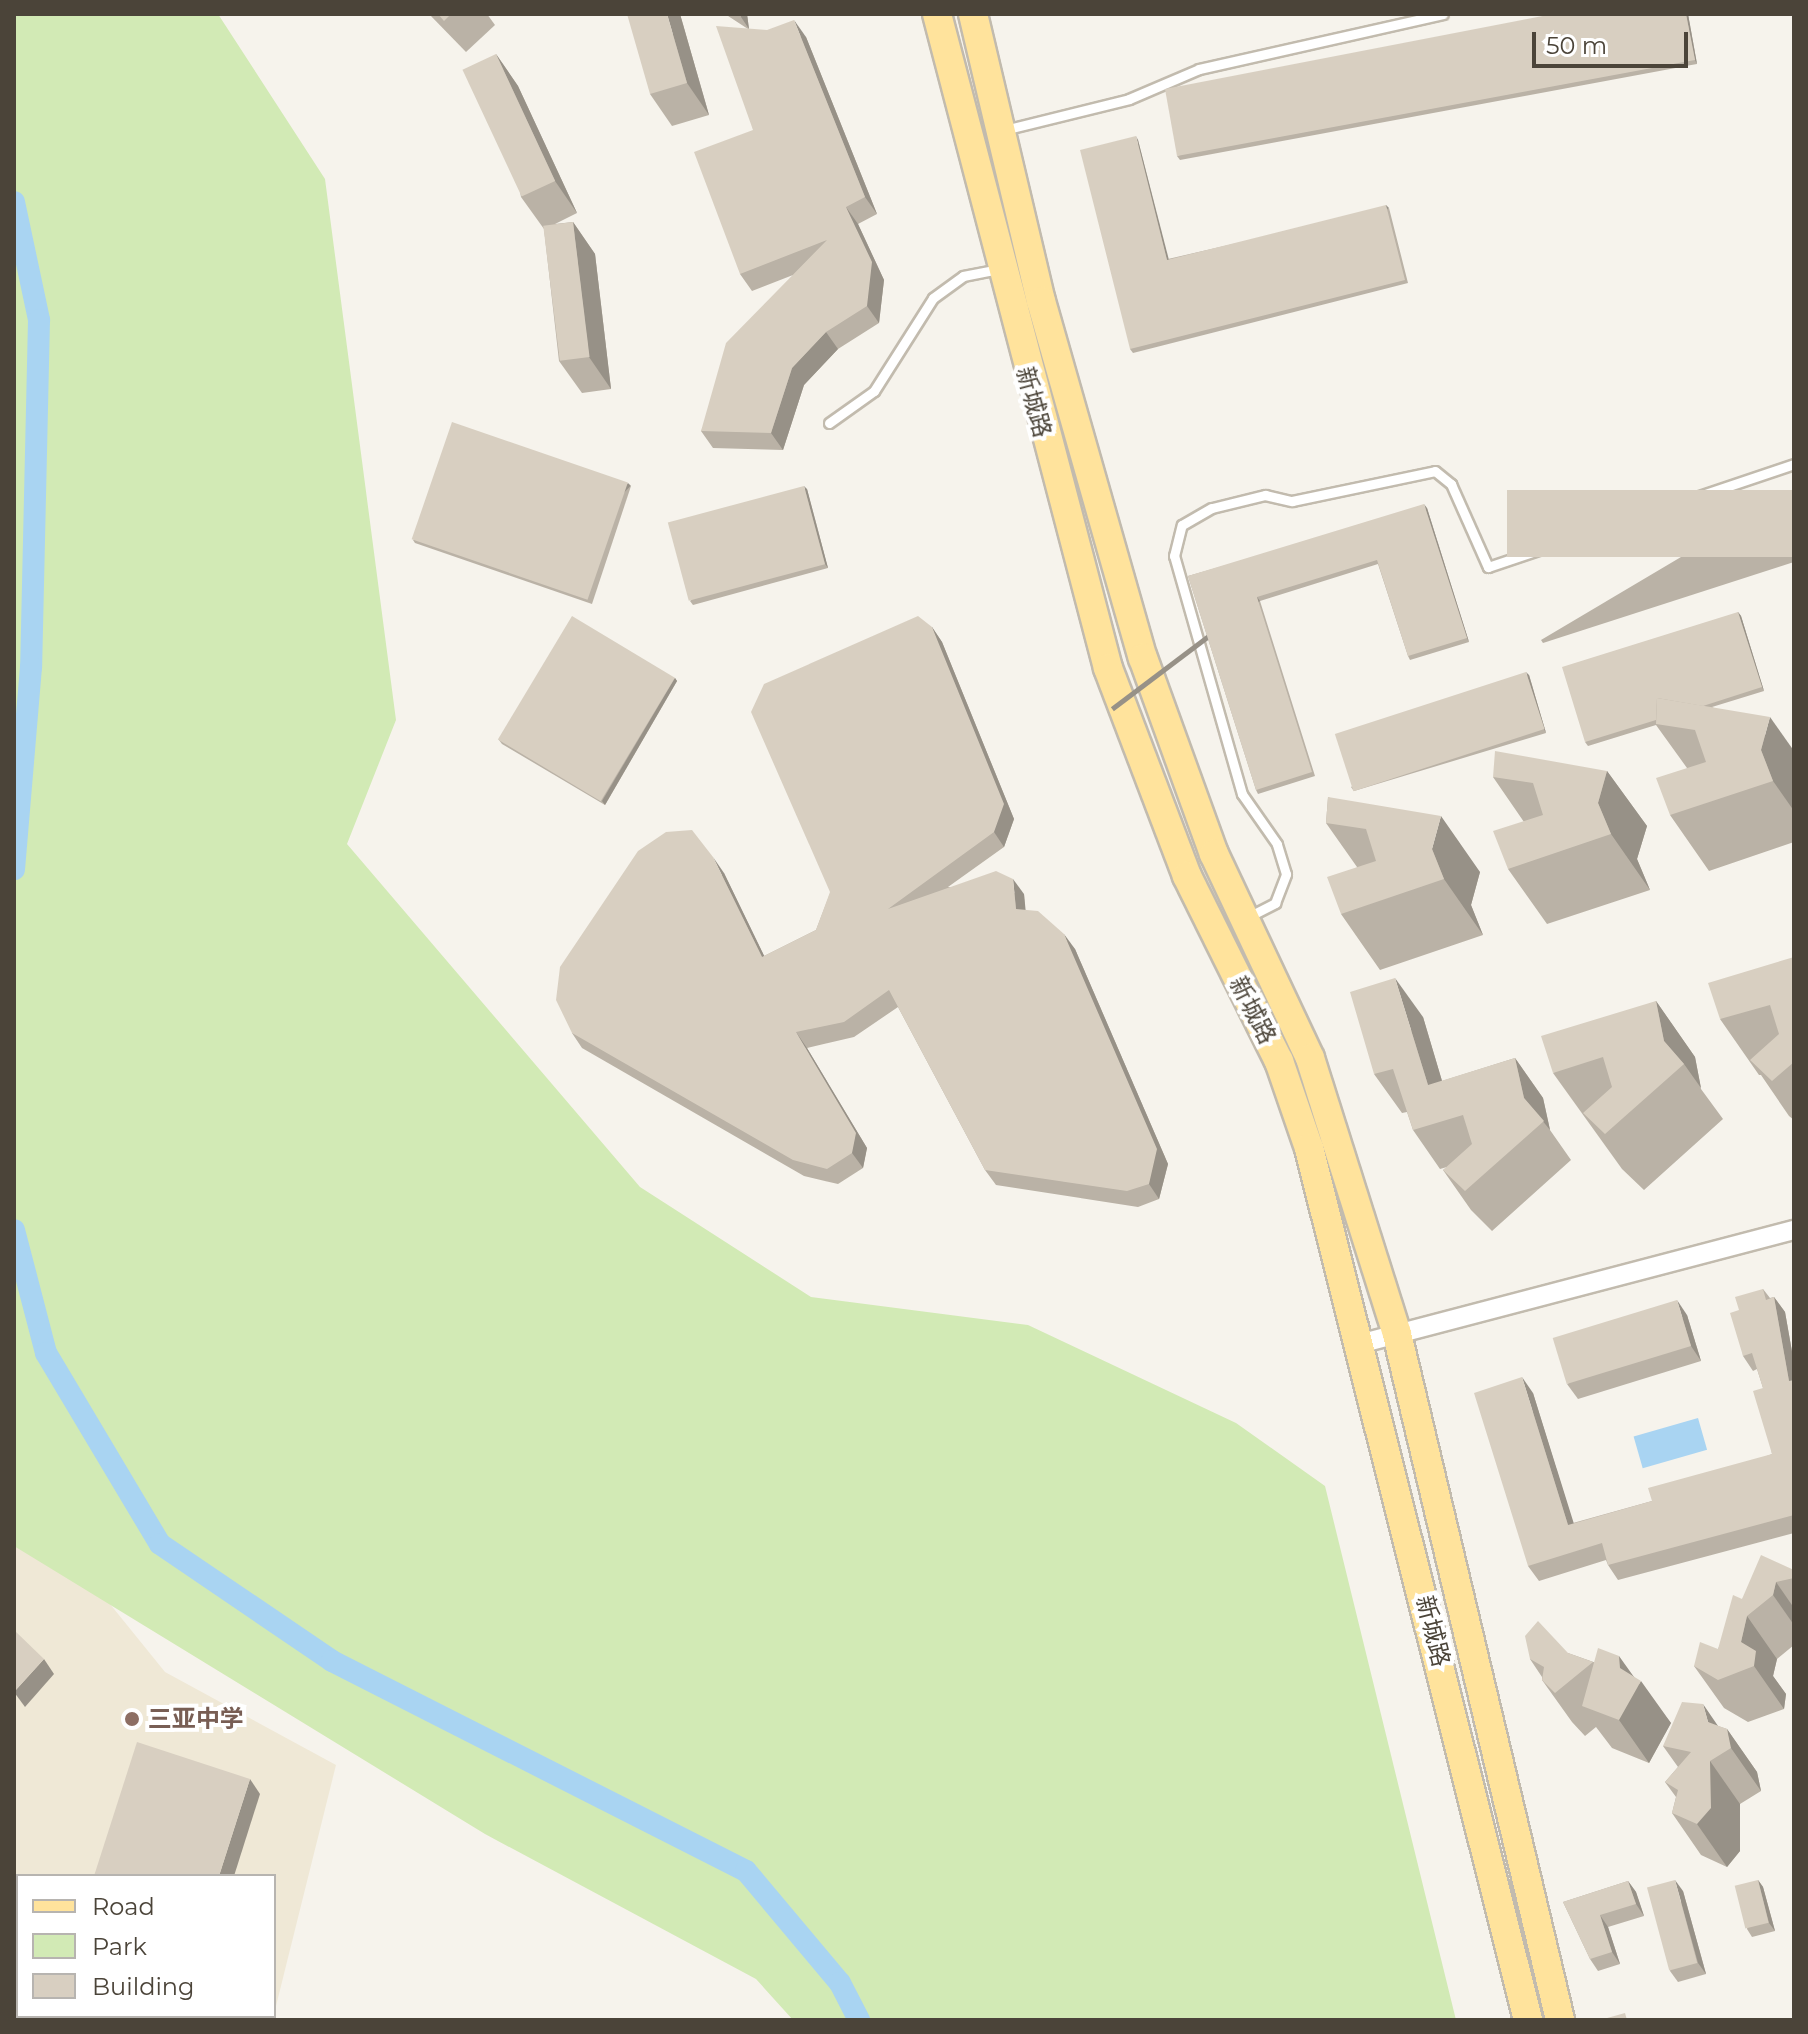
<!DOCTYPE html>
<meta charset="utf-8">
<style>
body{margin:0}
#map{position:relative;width:1808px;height:2034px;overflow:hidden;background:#f6f3ec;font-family:Montserrat,"Noto Sans SC",sans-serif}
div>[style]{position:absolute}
.education>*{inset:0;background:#efe8d6}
.green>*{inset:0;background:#d2eab5}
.water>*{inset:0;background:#a9d4f2;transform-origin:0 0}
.canal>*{height:22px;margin:-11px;padding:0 11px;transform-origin:11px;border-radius:11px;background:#a9d4f2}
.roads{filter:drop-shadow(2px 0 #c2bbae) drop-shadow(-2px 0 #c2bbae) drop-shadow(0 2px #c2bbae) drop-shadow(0 -2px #c2bbae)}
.lane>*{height:9px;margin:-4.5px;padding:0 4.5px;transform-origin:4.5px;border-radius:4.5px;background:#fff}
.street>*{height:18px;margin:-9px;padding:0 9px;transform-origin:9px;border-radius:9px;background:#fff}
.primary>*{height:28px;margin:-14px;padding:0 14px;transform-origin:14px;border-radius:14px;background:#ffe39c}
.wall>*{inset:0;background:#bab2a6}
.shaded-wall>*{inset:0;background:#979187;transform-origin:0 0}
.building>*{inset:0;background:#d8cfc1;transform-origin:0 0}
.dots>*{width:22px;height:22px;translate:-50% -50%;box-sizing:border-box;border:4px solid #fff;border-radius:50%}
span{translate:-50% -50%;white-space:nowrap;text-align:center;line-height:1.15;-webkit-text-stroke:8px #fff;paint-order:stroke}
.street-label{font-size:24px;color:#4b4439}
.education-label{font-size:24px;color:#785e54;font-weight:700}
.left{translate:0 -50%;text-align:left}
.frame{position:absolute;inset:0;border:16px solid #4b4439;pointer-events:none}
.legend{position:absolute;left:16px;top:1874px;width:260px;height:144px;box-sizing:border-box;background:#fff;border:2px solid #b7b4b0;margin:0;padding:10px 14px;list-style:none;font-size:24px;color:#4b4439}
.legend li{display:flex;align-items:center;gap:16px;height:40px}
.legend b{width:40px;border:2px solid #b7b4b0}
.scale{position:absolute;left:1532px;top:32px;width:156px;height:36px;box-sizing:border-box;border:4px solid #4b4439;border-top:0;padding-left:10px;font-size:24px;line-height:28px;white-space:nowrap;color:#4b4439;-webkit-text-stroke:6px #fff;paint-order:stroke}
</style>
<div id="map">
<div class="education">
<div style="clip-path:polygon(14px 1444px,38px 1515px,165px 1672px,336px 1765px,274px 2014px,274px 1876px,18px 1876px,18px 2016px,273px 2020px,14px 2020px)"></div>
</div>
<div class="green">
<div style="clip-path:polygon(14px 14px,218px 14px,325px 179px,396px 720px,347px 844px,640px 1187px,811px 1297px,1028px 1325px,1236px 1423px,1325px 1486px,1456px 2020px,793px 2020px,756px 1979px,485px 1834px,14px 1546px)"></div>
</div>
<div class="water">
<div style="left:1698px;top:1418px;width:33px;height:67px;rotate:74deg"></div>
</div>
<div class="canal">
<div style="left:14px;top:202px;width:121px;rotate:78deg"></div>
<div style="left:39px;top:320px;width:347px;rotate:91.3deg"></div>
<div style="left:31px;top:667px;width:203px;rotate:94.8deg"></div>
<div style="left:14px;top:1230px;width:127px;rotate:75.4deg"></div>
<div style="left:46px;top:1353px;width:222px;rotate:59.2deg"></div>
<div style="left:160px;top:1544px;width:208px;rotate:34.2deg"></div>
<div style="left:332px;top:1661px;width:464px;rotate:26.9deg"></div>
<div style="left:746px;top:1871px;width:146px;rotate:50deg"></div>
<div style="left:840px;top:1983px;width:42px;rotate:62.8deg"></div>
</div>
<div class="roads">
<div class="lane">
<div style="left:1004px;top:130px;width:129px;rotate:-13.9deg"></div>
<div style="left:1129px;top:99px;width:76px;rotate:-23.2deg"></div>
<div style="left:1199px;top:69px;width:250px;rotate:-12.7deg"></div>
<div style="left:829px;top:423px;width:55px;rotate:-35.4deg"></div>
<div style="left:874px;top:391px;width:110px;rotate:-57.6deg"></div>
<div style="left:933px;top:298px;width:37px;rotate:-36deg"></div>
<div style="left:963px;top:276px;width:36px;rotate:-11deg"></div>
<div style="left:1246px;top:918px;width:33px;rotate:-27deg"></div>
<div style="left:1275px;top:903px;width:31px;rotate:-69deg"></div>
<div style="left:1286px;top:874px;width:31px;rotate:-107deg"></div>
<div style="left:1277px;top:844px;width:61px;rotate:-125deg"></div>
<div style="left:1242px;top:794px;width:248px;rotate:-105.9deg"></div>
<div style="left:1174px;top:556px;width:32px;rotate:-76deg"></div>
<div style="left:1182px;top:525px;width:34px;rotate:-30deg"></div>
<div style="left:1212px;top:508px;width:55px;rotate:-13.8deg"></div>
<div style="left:1265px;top:495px;width:28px;rotate:13deg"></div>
<div style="left:1292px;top:501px;width:146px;rotate:-11.8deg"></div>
<div style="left:1435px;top:471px;width:21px;rotate:39deg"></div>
<div style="left:1451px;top:484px;width:91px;rotate:66deg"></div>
<div style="left:1488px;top:567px;width:323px;rotate:-18.6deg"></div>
</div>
<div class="street">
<div style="left:1363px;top:1343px;width:446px;rotate:-14.7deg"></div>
</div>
<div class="primary">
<div style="left:937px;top:14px;width:676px;rotate:75.35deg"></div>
<div style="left:1108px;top:668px;width:222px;rotate:69.2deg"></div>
<div style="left:1187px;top:876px;width:207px;rotate:63.6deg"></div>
<div style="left:1279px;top:1061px;width:92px;rotate:71deg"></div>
<div style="left:1309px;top:1148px;width:899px;rotate:75.9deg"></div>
<div style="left:973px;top:14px;width:295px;rotate:76.7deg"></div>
<div style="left:1041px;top:301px;width:371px;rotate:74.1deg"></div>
<div style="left:1143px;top:658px;width:208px;rotate:70.1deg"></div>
<div style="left:1214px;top:854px;width:225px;rotate:64.8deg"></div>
<div style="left:1310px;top:1058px;width:289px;rotate:72.5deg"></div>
<div style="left:1397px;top:1334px;width:705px;rotate:76.63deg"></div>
</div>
</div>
<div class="wall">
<div style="clip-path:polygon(429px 14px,487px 14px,495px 25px,466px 52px)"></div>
<div style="clip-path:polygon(680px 14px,709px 115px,672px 126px,650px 94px)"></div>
<div style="clip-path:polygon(725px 14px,747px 14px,749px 29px,806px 37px,877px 214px,858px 224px,884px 280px,879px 323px,838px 349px,804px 385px,783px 450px,713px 448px,701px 431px,793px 275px,752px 291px,740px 274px,753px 130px,748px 29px)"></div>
<div style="clip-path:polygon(1553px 14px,1688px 14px,1697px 64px,1180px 160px,1177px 156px)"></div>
<div style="clip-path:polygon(496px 54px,518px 86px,577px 213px,555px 224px,573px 222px,595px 254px,611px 389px,582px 393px,559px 361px,544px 229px,521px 197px)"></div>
<div style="clip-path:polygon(1138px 140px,1168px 259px,1389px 208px,1408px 283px,1133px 353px,1130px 349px)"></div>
<div style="clip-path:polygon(631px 486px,592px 604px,415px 543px,413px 540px)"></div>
<div style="clip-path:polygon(807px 489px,828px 568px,693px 605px,690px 601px)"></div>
<div style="clip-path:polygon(1794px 490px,1794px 562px,1543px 643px,1541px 640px)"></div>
<div style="clip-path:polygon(1427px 508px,1469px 642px,1410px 660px,1408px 656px,1378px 564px,1260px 601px,1315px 776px,1258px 794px,1256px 790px,1188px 576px)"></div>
<div style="clip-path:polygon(1738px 612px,1741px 616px,1764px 691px,1712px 707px,1794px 751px,1794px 842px,1709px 871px,1670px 815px,1687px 768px,1656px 725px,1588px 746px,1585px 742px)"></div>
<div style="clip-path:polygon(932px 627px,942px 642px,1014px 819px,1004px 847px,948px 887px,1024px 894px,1025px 910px,1075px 949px,1168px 1164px,1159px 1199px,1138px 1207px,996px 1185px,985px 1170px,898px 1007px,854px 1037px,807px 1048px,867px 1148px,863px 1168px,838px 1184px,804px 1176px,582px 1048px,572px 1033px,724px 873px,764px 956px,816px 930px)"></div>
<div style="clip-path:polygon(1529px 675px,1546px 733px,1354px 791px,1351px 787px)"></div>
<div style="clip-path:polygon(675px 678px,677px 681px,605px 805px,502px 744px,499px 740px)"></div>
<div style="clip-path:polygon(1607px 771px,1647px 826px,1637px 859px,1650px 890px,1547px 924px,1508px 869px,1524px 822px,1493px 777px)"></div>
<div style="clip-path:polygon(1328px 797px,1480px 872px,1471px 905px,1483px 935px,1380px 970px,1341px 914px,1357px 867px,1326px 823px)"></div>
<div style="clip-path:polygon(1794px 957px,1794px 1120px,1789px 1116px,1761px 1075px,1759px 1075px,1720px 1019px)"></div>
<div style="clip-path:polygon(1656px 1001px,1695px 1057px,1701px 1089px,1723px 1119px,1644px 1190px,1622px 1169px,1553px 1073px)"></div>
<div style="clip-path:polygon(1423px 1017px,1442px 1081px,1515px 1058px,1543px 1098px,1550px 1130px,1571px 1160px,1492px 1231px,1471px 1210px,1443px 1170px,1447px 1167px,1440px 1169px,1413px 1130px,1407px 1112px,1402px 1113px,1374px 1074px)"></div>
<div style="clip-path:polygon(1763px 1289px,1770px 1298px,1774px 1297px,1785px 1312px,1794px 1363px,1794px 1533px,1618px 1580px,1608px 1565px,1606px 1560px,1539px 1581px,1528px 1566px,1533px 1393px,1573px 1523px,1652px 1501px,1772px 1454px,1763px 1388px,1757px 1369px,1753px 1371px,1743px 1356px,1739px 1310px)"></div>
<div style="clip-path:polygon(1687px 1315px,1701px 1361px,1578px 1399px,1567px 1384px)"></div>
<div style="clip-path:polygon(1794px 1570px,1794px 1645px,1777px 1659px,1773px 1676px,1786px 1694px,1784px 1709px,1748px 1722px,1724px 1708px,1694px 1666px,1718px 1649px,1742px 1599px)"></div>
<div style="clip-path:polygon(1568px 1653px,1633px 1676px,1671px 1723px,1649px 1763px,1612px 1748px,1596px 1727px,1585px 1736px,1572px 1722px,1542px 1680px,1542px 1677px,1530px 1659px)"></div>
<div style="clip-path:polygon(1718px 1726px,1727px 1729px,1757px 1772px,1761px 1791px,1740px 1804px,1740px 1851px,1727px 1867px,1701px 1855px,1672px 1813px,1676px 1797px,1665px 1782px,1678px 1767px,1663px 1746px)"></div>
<div style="clip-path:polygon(1758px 1880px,1763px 1887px,1775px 1931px,1752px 1937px,1747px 1929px)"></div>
<div style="clip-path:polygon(1628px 1881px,1636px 1892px,1644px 1916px,1608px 1927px,1620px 1964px,1598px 1971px,1590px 1959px,1563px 1902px)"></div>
<div style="clip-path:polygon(1683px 1891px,1706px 1974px,1678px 1982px,1670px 1971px)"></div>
</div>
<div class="shaded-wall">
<div style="clip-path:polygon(667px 14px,680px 14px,709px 115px,687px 83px)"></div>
<div style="clip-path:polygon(741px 14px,747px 14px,749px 29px,741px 17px)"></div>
<div style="clip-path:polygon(1686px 14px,1688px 14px,1697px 64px,1695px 60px)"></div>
<div style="clip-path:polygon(794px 20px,806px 37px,877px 214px,865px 197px)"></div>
<div style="clip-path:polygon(496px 54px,518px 86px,577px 213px,555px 181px)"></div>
<div style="clip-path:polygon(1136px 136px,1138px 140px,1170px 264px,1167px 260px)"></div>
<div style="left:1386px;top:205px;width:4px;height:77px;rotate:45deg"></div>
<div style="clip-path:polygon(846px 207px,858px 224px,884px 280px,879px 323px,867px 306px)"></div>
<div style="clip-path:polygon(573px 222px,595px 254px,611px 389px,589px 357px)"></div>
<div style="clip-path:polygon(826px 332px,838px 349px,804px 385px,783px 450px,771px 433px,792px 368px)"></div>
<div style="left:628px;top:483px;width:4px;height:123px;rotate:45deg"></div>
<div style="clip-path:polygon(804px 486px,807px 489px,828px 568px,825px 564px)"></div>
<div style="clip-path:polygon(1424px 504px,1427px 508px,1469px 642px,1467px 638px)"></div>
<div style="left:1257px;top:597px;width:5px;height:183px;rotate:53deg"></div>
<div style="clip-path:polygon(1738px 612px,1741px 616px,1764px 691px,1762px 687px)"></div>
<div style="clip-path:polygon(932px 627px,942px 642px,1014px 819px,1004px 847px,994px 832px)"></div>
<div style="clip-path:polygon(1526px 672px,1529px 675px,1546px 733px,1544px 729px)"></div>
<div style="clip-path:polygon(675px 678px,677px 681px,605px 805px,602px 801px)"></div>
<div style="clip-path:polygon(1770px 717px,1794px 751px,1794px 811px,1773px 781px,1761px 750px)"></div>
<div style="clip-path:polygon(1607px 771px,1647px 826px,1637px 859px,1650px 890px,1611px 834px,1598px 803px)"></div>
<div style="clip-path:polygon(1441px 816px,1480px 872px,1471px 905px,1483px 935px,1444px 879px,1432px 849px)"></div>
<div style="clip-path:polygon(713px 857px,724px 873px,772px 972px,762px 957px)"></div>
<div style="clip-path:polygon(1013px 879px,1024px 894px,1027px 924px,1016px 909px)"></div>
<div style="clip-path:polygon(1064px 934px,1075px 949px,1168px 1164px,1159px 1199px,1149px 1184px)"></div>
<div style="clip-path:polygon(1395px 978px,1423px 1017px,1453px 1118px,1428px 1085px)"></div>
<div style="clip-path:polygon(1656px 1001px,1695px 1057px,1701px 1088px,1684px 1064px,1664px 1041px)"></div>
<div style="clip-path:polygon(796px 1032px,807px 1048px,867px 1148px,863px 1168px,852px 1153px)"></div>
<div style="clip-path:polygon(1515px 1058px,1543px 1098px,1550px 1130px,1524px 1098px)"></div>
<div style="clip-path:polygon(1774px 1297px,1785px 1312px,1794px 1363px,1794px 1388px,1789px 1381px)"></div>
<div style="clip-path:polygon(1677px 1300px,1687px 1315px,1701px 1361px,1691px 1346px)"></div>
<div style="clip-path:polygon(1522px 1377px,1533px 1393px,1579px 1540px,1568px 1525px)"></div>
<div style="clip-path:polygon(1776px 1582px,1794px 1608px,1794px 1625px,1773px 1595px)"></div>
<div style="clip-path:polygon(1747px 1616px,1777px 1659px,1773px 1676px,1786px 1694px,1784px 1709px,1754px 1666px,1741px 1642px)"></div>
<div style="clip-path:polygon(1619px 1656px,1639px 1684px,1641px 1681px,1671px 1723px,1649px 1763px,1619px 1720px)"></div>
<div style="clip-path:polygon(44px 1659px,54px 1674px,25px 1707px,14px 1692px)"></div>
<div style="clip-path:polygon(1703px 1704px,1729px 1742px,1727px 1729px,1757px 1772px,1761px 1791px,1731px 1748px,1708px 1722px)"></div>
<div style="clip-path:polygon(1710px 1761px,1740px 1804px,1740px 1851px,1727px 1867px,1697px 1824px)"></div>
<div style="clip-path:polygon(250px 1779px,260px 1794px,234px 1876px,219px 1876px)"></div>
<div style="clip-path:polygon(1675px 1880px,1683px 1891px,1706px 1974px,1698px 1963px)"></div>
<div style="clip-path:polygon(1758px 1880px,1763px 1887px,1775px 1931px,1769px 1923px)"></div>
<div style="clip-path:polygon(1628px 1881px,1636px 1892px,1644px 1916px,1636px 1904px)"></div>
<div style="clip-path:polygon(1600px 1915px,1608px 1927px,1620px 1964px,1612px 1952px)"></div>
</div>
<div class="building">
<div style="clip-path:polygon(438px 14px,451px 14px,444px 21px)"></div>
<div style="clip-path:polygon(627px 14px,667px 14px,687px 83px,650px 94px)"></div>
<div style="clip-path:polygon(1553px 14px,1686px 14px,1695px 60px,1177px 156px,1165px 89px)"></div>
<div style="clip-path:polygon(794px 20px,865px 197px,846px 207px,872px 262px,867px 306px,826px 332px,792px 368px,771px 433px,701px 431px,726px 343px,827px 240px,740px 274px,694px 152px,753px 130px,716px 26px,767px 30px)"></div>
<div style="left:496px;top:54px;width:140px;height:37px;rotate:65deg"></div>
<div style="clip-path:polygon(1136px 136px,1167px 260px,1386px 205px,1405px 280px,1130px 349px,1080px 150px)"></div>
<div style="left:573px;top:222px;width:136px;height:30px;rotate:83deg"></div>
<div style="left:452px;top:422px;width:186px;height:124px;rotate:19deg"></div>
<div style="left:804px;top:486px;width:81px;height:141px;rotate:75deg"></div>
<div style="left:1794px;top:490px;width:67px;height:287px;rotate:90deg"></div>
<div style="clip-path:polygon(1424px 504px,1467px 638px,1408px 656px,1377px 560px,1257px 597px,1312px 772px,1256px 790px,1188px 576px)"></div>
<div style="clip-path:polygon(1738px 612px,1762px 687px,1703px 706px,1657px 698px,1656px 720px,1585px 742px,1562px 667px)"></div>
<div style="left:572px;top:616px;width:120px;height:144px;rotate:31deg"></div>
<div style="clip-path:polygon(918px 616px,932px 627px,1004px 804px,994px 832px,888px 909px,996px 871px,1013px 879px,1016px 909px,1038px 911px,1064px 934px,1157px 1149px,1149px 1184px,1127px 1191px,985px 1170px,889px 990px,844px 1022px,796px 1032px,856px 1133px,852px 1153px,827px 1169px,793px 1160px,572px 1033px,556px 1000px,560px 967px,638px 851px,666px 832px,692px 830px,713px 857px,762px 957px,816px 930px,830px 892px,751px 712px,764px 684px)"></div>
<div style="left:1526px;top:672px;width:60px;height:201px;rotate:72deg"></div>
<div style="clip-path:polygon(1657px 698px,1770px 717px,1761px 750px,1773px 781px,1670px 815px,1656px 778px,1706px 762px,1695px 730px,1656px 724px)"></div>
<div style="clip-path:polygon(1495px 751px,1607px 771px,1598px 803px,1611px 834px,1508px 869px,1493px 831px,1543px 815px,1533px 783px,1493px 777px)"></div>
<div style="clip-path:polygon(1328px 797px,1441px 816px,1432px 849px,1444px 879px,1341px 914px,1327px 877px,1376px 861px,1366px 829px,1326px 823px)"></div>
<div style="clip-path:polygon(1794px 957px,1794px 1062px,1772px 1081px,1750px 1060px,1779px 1034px,1770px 1005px,1720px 1019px,1708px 983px)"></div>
<div style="clip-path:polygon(1395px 978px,1428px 1085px,1515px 1058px,1524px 1098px,1544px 1121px,1465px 1191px,1443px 1170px,1472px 1144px,1463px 1115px,1413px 1130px,1393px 1069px,1374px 1074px,1350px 992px)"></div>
<div style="clip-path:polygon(1656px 1001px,1664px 1041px,1684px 1064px,1605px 1134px,1583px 1113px,1612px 1087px,1603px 1057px,1553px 1073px,1541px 1036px)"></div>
<div style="clip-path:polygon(1763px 1289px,1766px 1300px,1774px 1297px,1789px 1381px,1794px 1380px,1794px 1515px,1608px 1565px,1602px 1543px,1528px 1566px,1474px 1393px,1522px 1377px,1568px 1525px,1652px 1501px,1648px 1488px,1772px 1454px,1753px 1391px,1763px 1388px,1752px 1353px,1743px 1356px,1730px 1313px,1739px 1310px,1735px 1297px)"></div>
<div style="left:1677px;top:1300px;width:48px;height:130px;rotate:73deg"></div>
<div style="clip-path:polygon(1761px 1555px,1794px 1570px,1794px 1578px,1776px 1582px,1773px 1595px,1747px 1616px,1741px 1642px,1756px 1651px,1754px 1666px,1718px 1680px,1694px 1666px,1700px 1642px,1718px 1649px,1733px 1595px,1742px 1599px)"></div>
<div style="clip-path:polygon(1538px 1621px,1568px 1653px,1593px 1662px,1555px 1693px,1542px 1680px,1544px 1667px,1530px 1659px,1525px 1636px)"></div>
<div style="clip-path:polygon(14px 1630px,44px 1659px,14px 1692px)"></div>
<div style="clip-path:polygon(1598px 1648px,1619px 1656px,1620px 1668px,1641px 1681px,1619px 1720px,1582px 1706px)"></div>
<div style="clip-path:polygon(1682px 1702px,1703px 1704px,1708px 1722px,1727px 1729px,1731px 1748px,1710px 1761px,1711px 1808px,1697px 1824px,1672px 1813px,1678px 1790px,1665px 1782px,1691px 1752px,1663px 1746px)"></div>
<div style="clip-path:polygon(137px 1742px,250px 1779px,219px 1876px,94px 1876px)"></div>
<div style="left:1675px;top:1880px;width:86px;height:29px;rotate:75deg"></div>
<div style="left:1758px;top:1880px;width:44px;height:24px;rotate:76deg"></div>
<div style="clip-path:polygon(1628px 1881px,1636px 1904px,1600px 1915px,1612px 1952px,1590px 1959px,1563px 1902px)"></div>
<div style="clip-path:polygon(1625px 2013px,1627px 2020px,1600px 2020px)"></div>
</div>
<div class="dots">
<div style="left:132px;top:1719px;background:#8d6e63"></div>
</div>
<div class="street-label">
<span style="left:1034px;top:402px;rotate:75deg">新城路</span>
<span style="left:1253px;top:1010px;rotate:63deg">新城路</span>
<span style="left:1433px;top:1631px;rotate:76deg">新城路</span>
</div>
<div class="education-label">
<span class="left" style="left:148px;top:1719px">三亚中学</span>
</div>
<div class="frame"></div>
<ul class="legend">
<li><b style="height:10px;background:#ffe39c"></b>Road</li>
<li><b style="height:22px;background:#d2eab5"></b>Park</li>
<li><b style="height:22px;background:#d8cfc1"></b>Building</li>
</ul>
<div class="scale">50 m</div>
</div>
